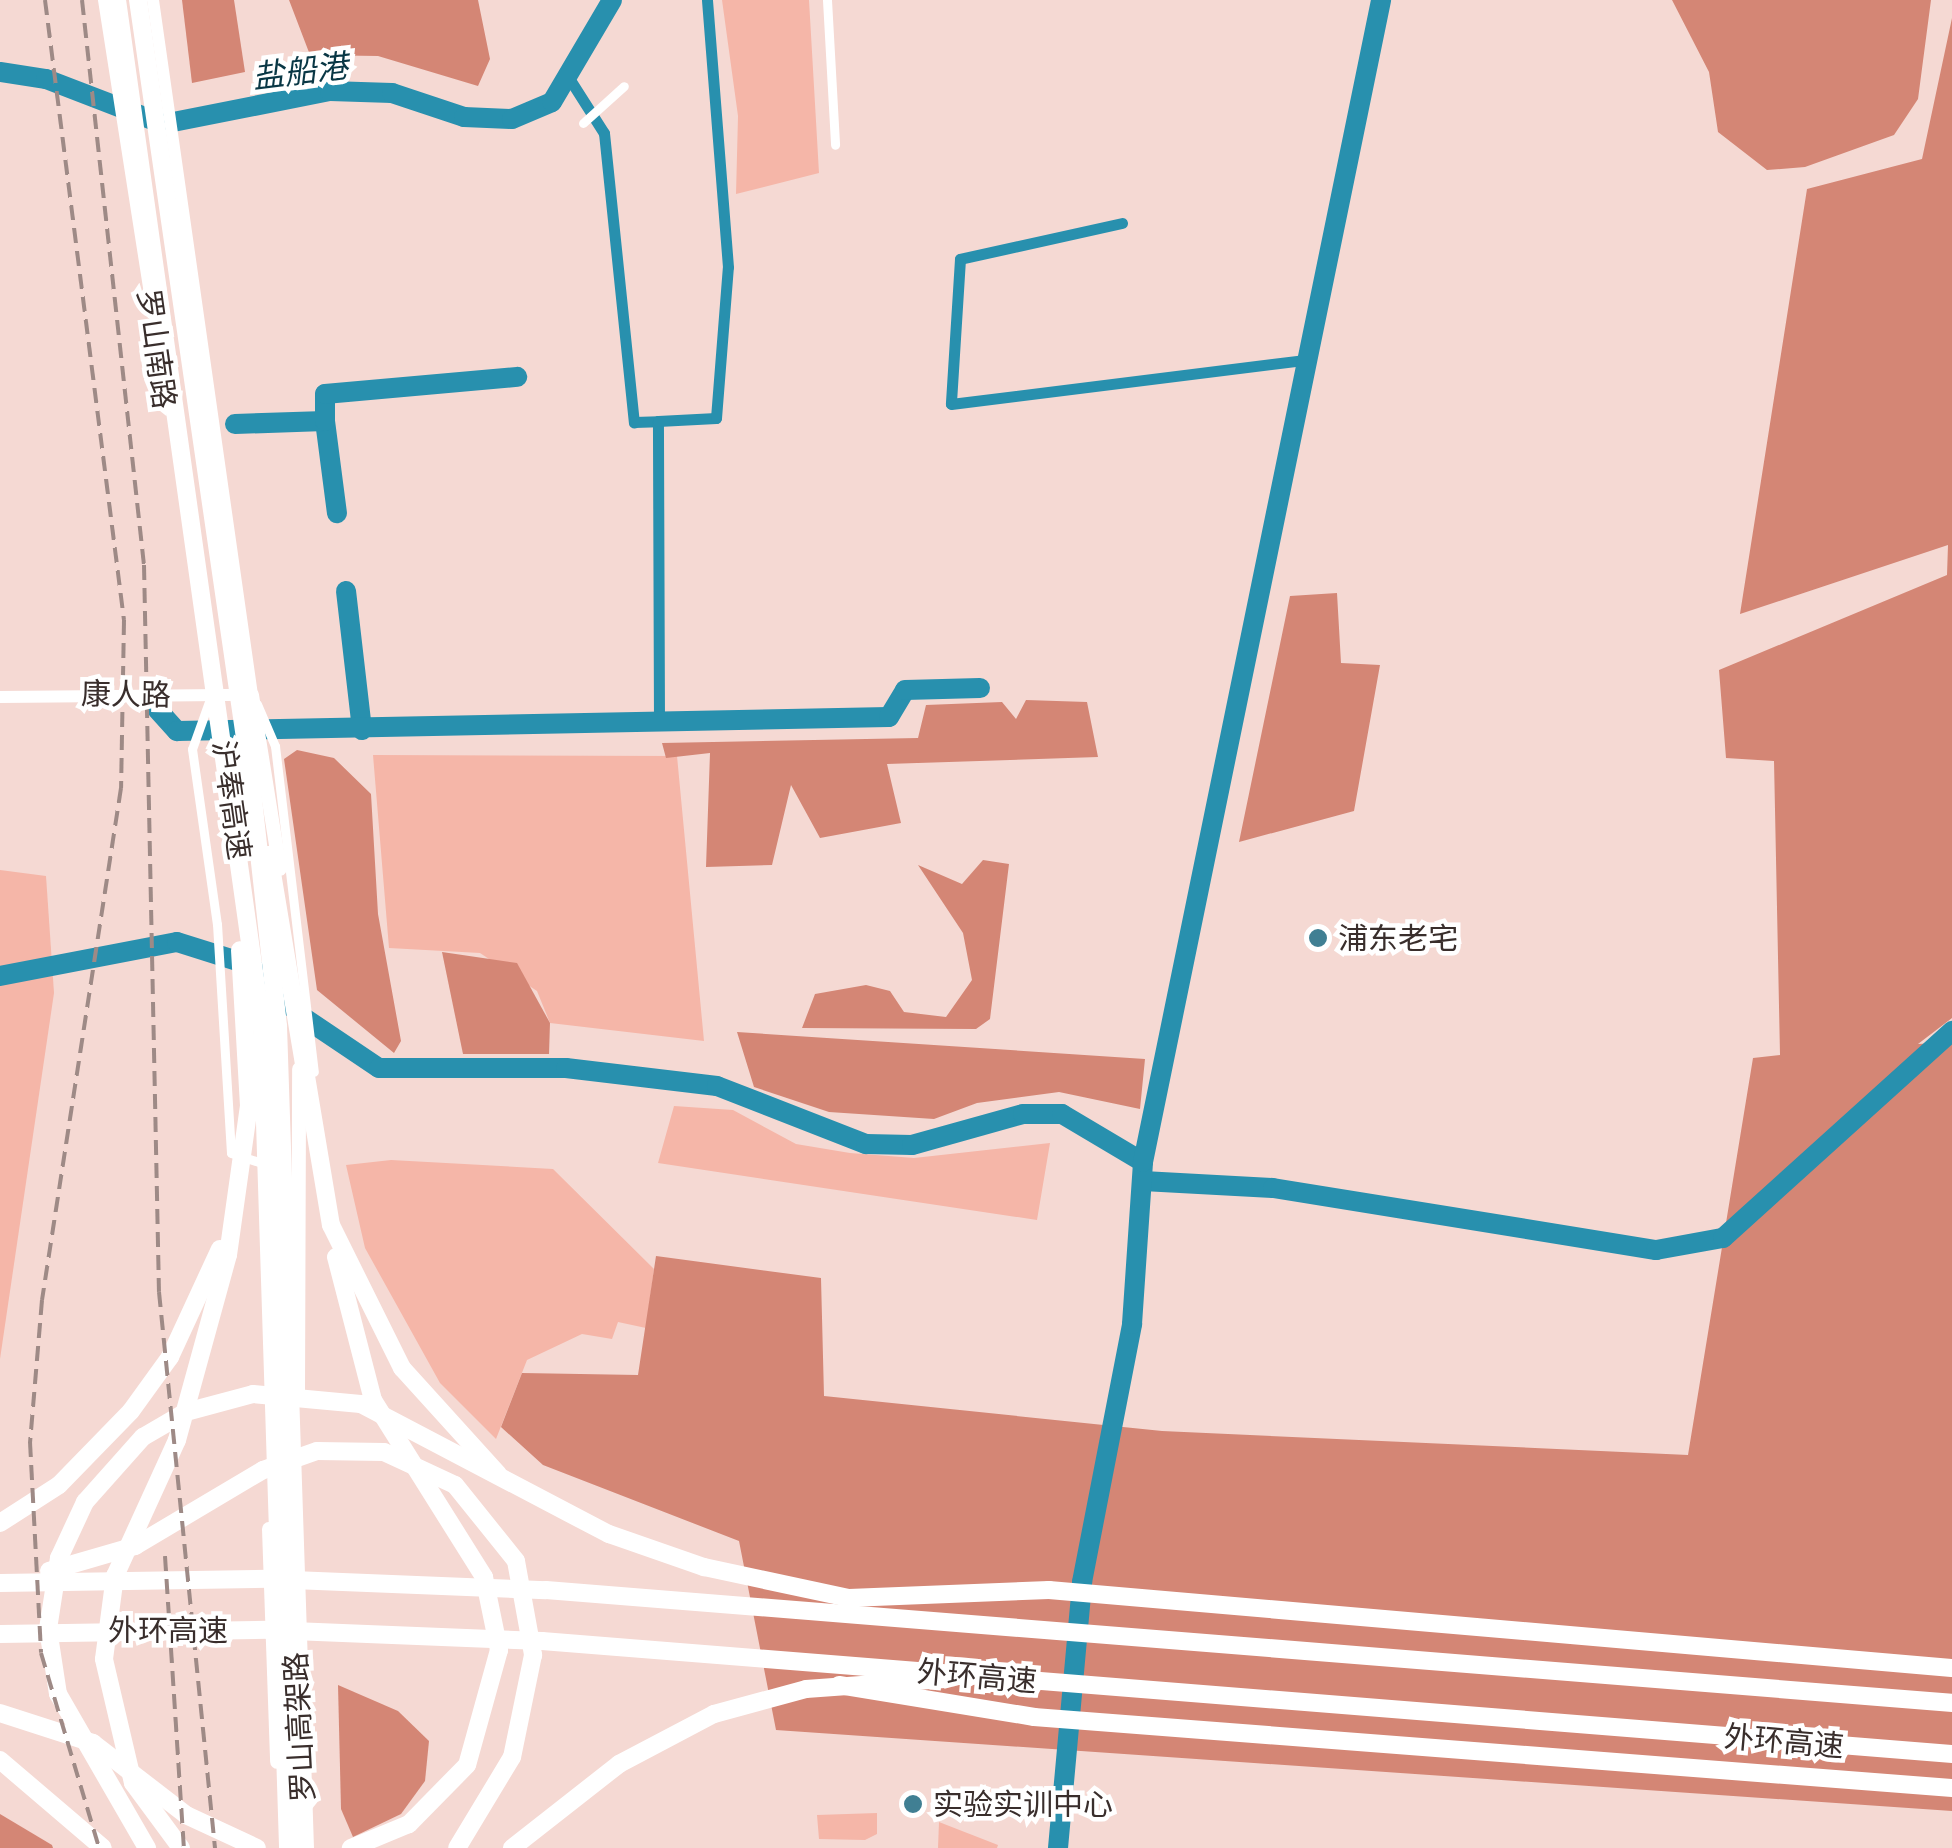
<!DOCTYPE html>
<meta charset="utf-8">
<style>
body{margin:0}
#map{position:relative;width:1952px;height:1848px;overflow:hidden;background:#f5d9d3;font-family:"Open Sans","Noto Sans SC",sans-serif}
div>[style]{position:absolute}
.green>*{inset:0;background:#f5b6a8}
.forest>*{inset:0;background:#d48675}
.canal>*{height:11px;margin:-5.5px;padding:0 5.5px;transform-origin:5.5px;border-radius:5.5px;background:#2890ae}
.river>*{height:20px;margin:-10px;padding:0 10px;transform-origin:10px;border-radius:10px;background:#2890ae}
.street>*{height:9px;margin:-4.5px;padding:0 4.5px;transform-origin:4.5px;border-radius:4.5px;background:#fff}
.secondary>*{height:12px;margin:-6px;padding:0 6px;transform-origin:6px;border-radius:6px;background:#fff}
.primary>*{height:14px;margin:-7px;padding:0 7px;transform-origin:7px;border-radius:7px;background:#fff}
.highway>*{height:18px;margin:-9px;padding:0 9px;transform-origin:9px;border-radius:9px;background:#fff}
.rail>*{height:4px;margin-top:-2px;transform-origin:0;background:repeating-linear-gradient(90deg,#9e8a86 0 15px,transparent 0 23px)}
.dots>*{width:28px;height:28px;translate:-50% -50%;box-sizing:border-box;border:5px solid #fff;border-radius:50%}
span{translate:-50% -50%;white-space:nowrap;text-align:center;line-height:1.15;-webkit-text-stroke:9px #fff;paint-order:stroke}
.street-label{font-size:30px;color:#392e2c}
.poi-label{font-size:30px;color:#392e2c}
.left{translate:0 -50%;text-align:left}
.water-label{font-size:32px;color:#093745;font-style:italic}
</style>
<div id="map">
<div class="green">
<div style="clip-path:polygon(722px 0,809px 0,819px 173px,736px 194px,738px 116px)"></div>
<div style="clip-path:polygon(373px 755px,677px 756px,704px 1041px,550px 1023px,537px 991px,480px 953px,389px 948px)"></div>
<div style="clip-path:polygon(0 870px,46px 876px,54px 993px,0 1359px)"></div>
<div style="clip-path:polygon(674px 1106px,733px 1110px,796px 1144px,850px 1153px,914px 1158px,1050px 1143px,1037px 1220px,658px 1163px)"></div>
<div style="clip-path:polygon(391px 1160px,553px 1169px,654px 1269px,646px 1328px,618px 1322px,612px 1339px,582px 1334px,527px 1360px,496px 1439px,440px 1383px,365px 1248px,346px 1165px)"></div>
<div style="clip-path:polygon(877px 1813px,877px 1834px,865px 1840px,819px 1839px,817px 1815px)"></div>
<div style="clip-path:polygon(939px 1822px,998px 1845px,997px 1848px,938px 1848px)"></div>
</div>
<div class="forest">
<div style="clip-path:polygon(182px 0,234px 0,245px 72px,192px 83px)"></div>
<div style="clip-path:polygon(289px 0,478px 0,490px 59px,478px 86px,378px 56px,310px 55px)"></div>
<div style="clip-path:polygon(1672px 0,1931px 0,1918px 99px,1894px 135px,1805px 167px,1767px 170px,1718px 132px,1709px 72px)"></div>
<div style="clip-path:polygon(1952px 18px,1952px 1018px,1918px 1044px,1952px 1042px,1952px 1811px,776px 1730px,739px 1541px,543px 1465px,501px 1427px,522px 1373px,638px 1375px,656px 1256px,821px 1278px,824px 1396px,1162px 1431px,1688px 1455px,1753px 1058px,1780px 1055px,1774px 761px,1726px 758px,1719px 670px,1947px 575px,1948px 545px,1740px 614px,1807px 189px,1922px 159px)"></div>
<div style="clip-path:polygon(1337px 593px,1341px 663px,1380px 665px,1354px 811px,1239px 842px,1290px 596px)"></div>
<div style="clip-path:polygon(1026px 700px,1087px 702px,1098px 757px,887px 764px,901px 823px,820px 838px,791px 785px,772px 865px,706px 867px,710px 753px,666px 758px,662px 743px,918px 738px,926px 705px,1002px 702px,1016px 719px)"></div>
<div style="clip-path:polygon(297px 750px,334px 758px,371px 794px,378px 914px,401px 1041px,394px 1053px,317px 990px,284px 759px)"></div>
<div style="clip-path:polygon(983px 860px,1009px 864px,990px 1019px,976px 1029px,802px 1028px,815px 994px,866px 985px,890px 991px,904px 1012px,946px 1017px,972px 980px,963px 933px,918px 865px,962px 884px)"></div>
<div style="clip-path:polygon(442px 952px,517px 963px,550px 1023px,549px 1054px,463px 1054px)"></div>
<div style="clip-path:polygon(737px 1032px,1145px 1059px,1140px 1109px,1059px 1092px,977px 1103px,934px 1119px,829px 1112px,754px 1087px)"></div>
<div style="clip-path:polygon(338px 1685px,398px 1711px,429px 1741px,425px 1781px,401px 1814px,353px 1837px,341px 1809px)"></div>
<div style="clip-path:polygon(0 1814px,52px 1845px,53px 1848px,0 1848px)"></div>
</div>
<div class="canal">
<div style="left:567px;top:75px;width:69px;rotate:57.5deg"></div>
<div style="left:604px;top:133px;width:291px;rotate:84.1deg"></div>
<div style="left:634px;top:422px;width:24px;rotate:-2deg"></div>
<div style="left:1122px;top:223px;width:166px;rotate:167.5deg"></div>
<div style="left:960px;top:259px;width:145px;rotate:93.6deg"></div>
<div style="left:951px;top:404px;width:357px;rotate:-7.1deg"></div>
<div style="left:659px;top:723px;width:302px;rotate:-90.2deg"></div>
<div style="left:658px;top:421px;width:58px;rotate:-3deg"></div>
<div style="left:716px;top:418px;width:151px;rotate:-85.5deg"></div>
<div style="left:728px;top:267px;width:268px;rotate:-94.5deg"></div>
</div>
<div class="river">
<div style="left:0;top:72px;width:47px;rotate:8.7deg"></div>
<div style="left:46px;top:79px;width:125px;rotate:21deg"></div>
<div style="left:163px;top:124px;width:170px;rotate:-11.2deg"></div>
<div style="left:330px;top:91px;width:62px;rotate:1.8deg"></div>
<div style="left:392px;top:93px;width:76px;rotate:18.4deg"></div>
<div style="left:464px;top:117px;width:48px;rotate:2.4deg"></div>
<div style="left:512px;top:119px;width:43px;rotate:-23deg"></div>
<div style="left:552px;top:102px;width:118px;rotate:-59.5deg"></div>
<div style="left:325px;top:421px;width:93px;rotate:82.6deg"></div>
<div style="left:235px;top:424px;width:90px;rotate:-1.9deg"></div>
<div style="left:325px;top:421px;width:27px;rotate:-90deg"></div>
<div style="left:325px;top:394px;width:193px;rotate:-5.1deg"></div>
<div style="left:346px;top:591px;width:140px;rotate:83.4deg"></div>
<div style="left:157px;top:709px;width:30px;rotate:48deg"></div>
<div style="left:177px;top:731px;width:712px;rotate:-1.13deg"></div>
<div style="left:889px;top:717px;width:31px;rotate:-59deg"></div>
<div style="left:905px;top:690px;width:75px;rotate:-1.5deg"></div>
<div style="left:0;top:976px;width:180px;rotate:-10.9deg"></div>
<div style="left:177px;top:942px;width:77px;rotate:17.5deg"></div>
<div style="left:250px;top:965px;width:71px;rotate:45deg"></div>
<div style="left:300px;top:1015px;width:95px;rotate:33.9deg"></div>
<div style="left:379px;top:1068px;width:187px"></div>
<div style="left:566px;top:1068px;width:152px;rotate:6.8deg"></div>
<div style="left:717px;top:1086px;width:160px;rotate:21.3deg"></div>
<div style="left:866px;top:1144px;width:46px;rotate:1.2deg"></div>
<div style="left:912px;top:1145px;width:115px;rotate:-15.6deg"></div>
<div style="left:1023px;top:1114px;width:39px"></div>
<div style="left:1062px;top:1114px;width:94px;rotate:30.7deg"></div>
<div style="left:1143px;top:1181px;width:130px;rotate:3.1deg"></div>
<div style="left:1273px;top:1188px;width:388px;rotate:9.2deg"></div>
<div style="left:1656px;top:1250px;width:68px;rotate:-10.2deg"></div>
<div style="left:1723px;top:1238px;width:309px;rotate:-42.1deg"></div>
<div style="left:1058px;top:1848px;width:267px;rotate:-84.8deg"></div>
<div style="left:1082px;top:1582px;width:263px;rotate:-79deg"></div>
<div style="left:1132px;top:1324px;width:162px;rotate:-86.1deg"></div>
<div style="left:1143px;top:1162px;width:1186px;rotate:-78.42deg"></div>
</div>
<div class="street">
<div style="left:827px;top:0;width:145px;rotate:86.8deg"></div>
<div style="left:583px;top:123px;width:55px;rotate:-42.1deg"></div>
<div style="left:211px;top:696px;width:56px;rotate:109.7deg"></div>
<div style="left:192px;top:749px;width:177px;rotate:81.9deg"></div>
<div style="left:217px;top:924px;width:229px;rotate:86.5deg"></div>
<div style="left:231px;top:1153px;width:39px;rotate:18deg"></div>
<div style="left:257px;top:704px;width:46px;rotate:66.8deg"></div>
<div style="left:275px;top:746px;width:328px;rotate:83.2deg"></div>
</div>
<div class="secondary">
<div style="left:104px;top:0;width:318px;rotate:81.1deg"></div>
<div style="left:0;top:697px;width:252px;rotate:-0.5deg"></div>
<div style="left:252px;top:695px;width:702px;rotate:-98.11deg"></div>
</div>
<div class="primary">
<div style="left:252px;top:695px;width:176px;rotate:80.9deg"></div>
<div style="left:298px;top:1393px;width:324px;rotate:-89.8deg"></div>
<div style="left:269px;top:1529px;width:233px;rotate:88deg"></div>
</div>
<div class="highway">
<div style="left:117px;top:0;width:1038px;rotate:81.97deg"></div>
<div style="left:262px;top:1028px;width:820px;rotate:88.18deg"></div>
<div style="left:138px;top:0;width:780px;rotate:81.75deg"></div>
<div style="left:250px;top:772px;width:256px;rotate:83.7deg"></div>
<div style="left:278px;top:1026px;width:822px;rotate:88.12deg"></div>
<div style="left:269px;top:855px;width:375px;rotate:80.5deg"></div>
<div style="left:331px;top:1225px;width:160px;rotate:63.6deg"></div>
<div style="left:402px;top:1368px;width:143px;rotate:47.8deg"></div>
<div style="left:336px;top:1257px;width:148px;rotate:75.5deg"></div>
<div style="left:373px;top:1400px;width:209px;rotate:57.9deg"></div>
<div style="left:484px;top:1577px;width:75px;rotate:78.4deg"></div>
<div style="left:499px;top:1650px;width:119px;rotate:105.5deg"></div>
<div style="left:467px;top:1765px;width:83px;rotate:134.5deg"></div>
<div style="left:409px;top:1824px;width:63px;rotate:157.5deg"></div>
<div style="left:0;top:1523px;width:70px;rotate:-32.8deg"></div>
<div style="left:59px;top:1485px;width:103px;rotate:-45.8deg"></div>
<div style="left:131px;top:1411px;width:67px;rotate:-54.2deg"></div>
<div style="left:170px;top:1357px;width:119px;rotate:-65.2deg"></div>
<div style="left:49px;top:1571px;width:90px;rotate:-16.2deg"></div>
<div style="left:135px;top:1546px;width:149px;rotate:-30.7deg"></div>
<div style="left:263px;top:1470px;width:57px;rotate:-19.4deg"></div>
<div style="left:317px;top:1451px;width:67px;rotate:0.9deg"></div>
<div style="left:384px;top:1452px;width:78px;rotate:24.9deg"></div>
<div style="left:455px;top:1485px;width:97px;rotate:51.2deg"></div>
<div style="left:516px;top:1561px;width:96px;rotate:79.7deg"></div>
<div style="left:533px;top:1655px;width:104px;rotate:101.6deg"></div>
<div style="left:512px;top:1757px;width:106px;rotate:121.1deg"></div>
<div style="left:0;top:1583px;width:268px;rotate:-0.9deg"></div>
<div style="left:268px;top:1579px;width:278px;rotate:2.3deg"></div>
<div style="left:546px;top:1590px;width:1411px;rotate:4.59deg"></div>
<div style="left:0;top:1634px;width:268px;rotate:-0.9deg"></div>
<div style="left:268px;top:1630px;width:274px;rotate:2.3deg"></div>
<div style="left:542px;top:1641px;width:1415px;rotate:4.58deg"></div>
<div style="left:839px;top:1685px;width:198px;rotate:9.3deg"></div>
<div style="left:1034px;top:1717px;width:921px;rotate:4.42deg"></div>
<div style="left:0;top:1713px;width:98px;rotate:17.9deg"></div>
<div style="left:93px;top:1743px;width:118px;rotate:37.7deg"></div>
<div style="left:186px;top:1815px;width:78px;rotate:24.9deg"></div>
<div style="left:0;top:1760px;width:135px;rotate:40.5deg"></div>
<div style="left:147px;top:1848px;width:178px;rotate:-120deg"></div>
<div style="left:58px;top:1694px;width:66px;rotate:-98.7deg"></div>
<div style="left:48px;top:1629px;width:72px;rotate:-81.2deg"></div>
<div style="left:59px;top:1558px;width:62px;rotate:-65.1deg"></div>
<div style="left:85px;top:1502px;width:87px;rotate:-48.3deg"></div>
<div style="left:143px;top:1437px;width:50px;rotate:-30.2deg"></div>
<div style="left:186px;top:1412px;width:69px;rotate:-15deg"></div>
<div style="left:253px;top:1394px;width:108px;rotate:5.3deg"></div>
<div style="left:361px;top:1404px;width:280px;rotate:27.7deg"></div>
<div style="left:609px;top:1534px;width:101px;rotate:19.2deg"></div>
<div style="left:704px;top:1567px;width:148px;rotate:12.1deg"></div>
<div style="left:849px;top:1598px;width:200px;rotate:-2.3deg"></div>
<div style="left:1049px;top:1590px;width:906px;rotate:4.94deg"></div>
<div style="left:181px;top:1848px;width:81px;rotate:-126.4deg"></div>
<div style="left:133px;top:1783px;width:127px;rotate:-103.2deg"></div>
<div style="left:104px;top:1659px;width:84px;rotate:-82.5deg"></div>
<div style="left:115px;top:1576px;width:149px;rotate:-65.5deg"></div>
<div style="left:177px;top:1440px;width:192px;rotate:-74.6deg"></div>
<div style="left:228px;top:1255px;width:150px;rotate:-82deg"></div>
<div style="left:249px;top:1106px;width:156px;rotate:-93.3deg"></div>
<div style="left:512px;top:1848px;width:136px;rotate:-38.1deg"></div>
<div style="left:619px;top:1764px;width:107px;rotate:-27.8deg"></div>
<div style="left:714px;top:1714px;width:95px;rotate:-15.2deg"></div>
<div style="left:806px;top:1689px;width:139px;rotate:-4.1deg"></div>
</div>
<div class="rail">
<div style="left:45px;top:0;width:625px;rotate:82.74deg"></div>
<div style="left:124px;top:620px;width:168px;rotate:91deg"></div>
<div style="left:121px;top:788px;width:518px;rotate:98.77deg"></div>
<div style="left:42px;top:1300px;width:143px;rotate:94.8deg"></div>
<div style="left:30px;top:1442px;width:211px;rotate:87deg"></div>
<div style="left:41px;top:1653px;width:203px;rotate:73.4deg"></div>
<div style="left:82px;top:0;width:568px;rotate:83.74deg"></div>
<div style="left:144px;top:565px;width:727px;rotate:88.82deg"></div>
<div style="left:159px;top:1292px;width:559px;rotate:84.25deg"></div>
<div style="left:165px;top:1556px;width:293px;rotate:86.3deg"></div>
</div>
<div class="dots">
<div style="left:1318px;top:938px;background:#407f93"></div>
<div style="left:913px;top:1804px;background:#407f93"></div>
</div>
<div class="street-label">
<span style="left:157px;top:349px;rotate:82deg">罗山南路</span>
<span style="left:126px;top:694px;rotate:1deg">康人路</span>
<span style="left:232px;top:800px;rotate:82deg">沪奉高速</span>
<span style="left:168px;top:1630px">外环高速</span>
<span style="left:977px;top:1676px;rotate:5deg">外环高速</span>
<span style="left:299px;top:1727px;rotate:-93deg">罗山高架路</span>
<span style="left:1784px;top:1741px;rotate:5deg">外环高速</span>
</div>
<div class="poi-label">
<span class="left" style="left:1338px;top:938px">浦东老宅</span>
<span class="left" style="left:933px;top:1804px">实验实训中心</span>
</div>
<div class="water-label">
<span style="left:300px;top:71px;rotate:-7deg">盐船港</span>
</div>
</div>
